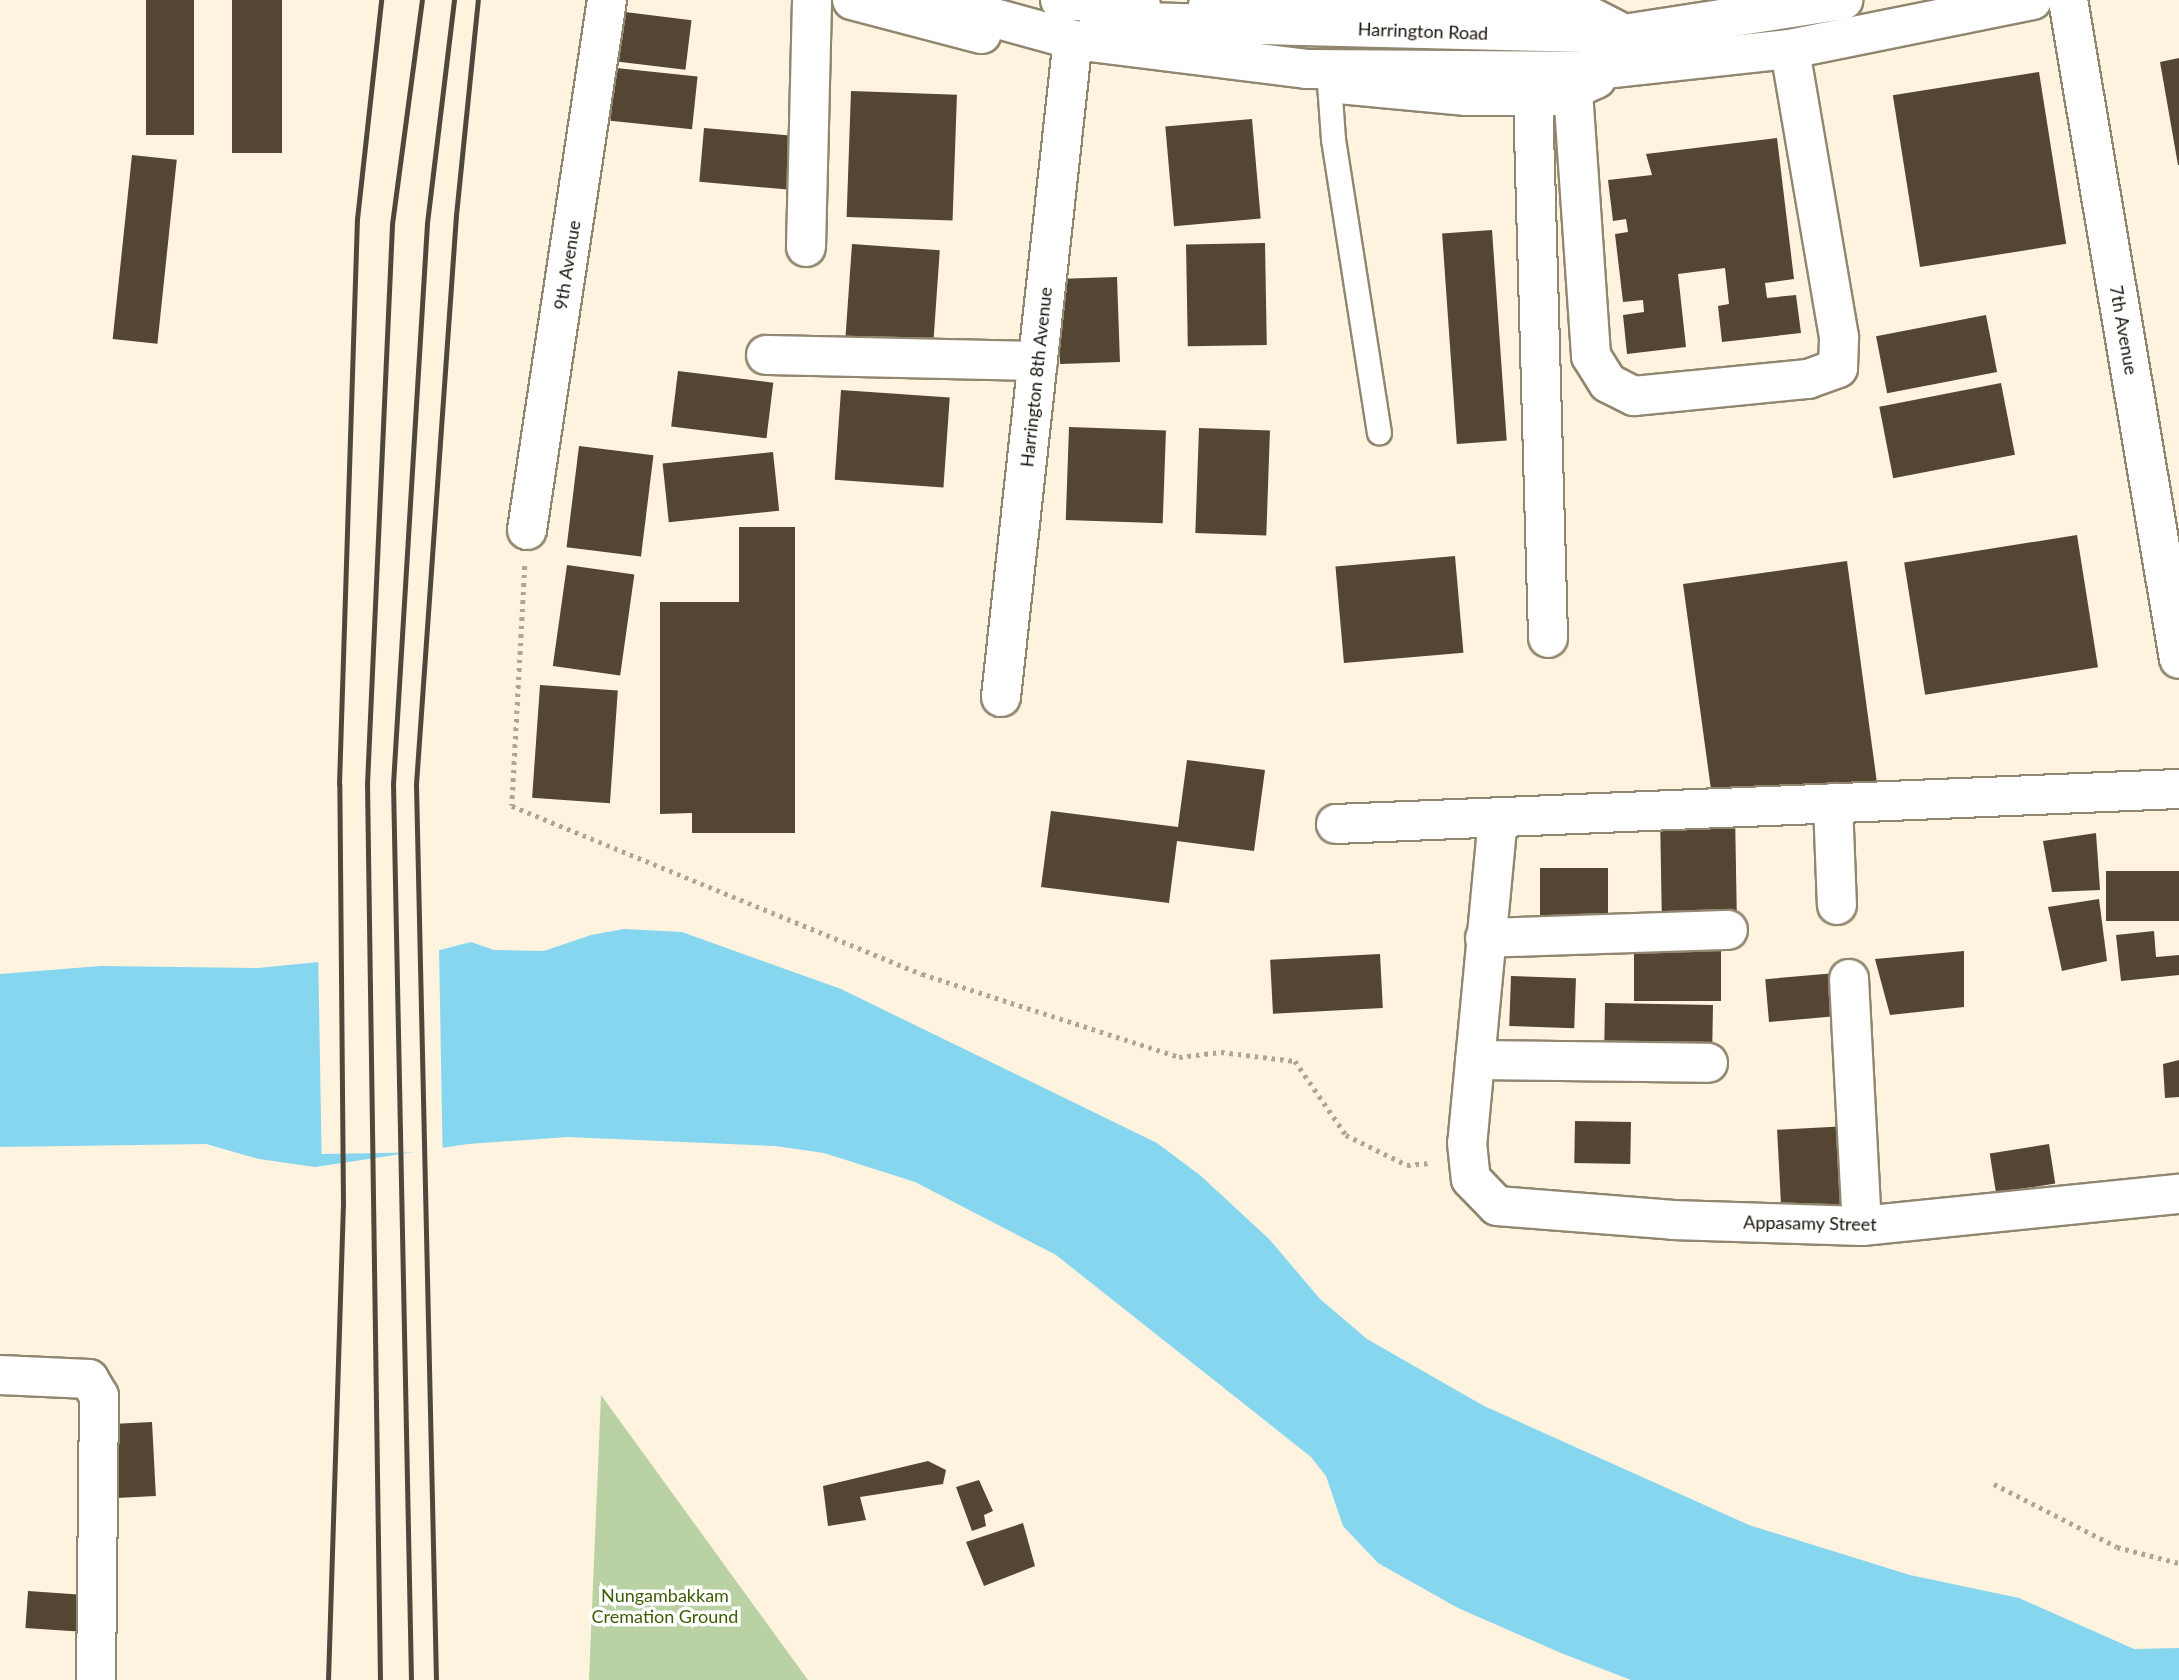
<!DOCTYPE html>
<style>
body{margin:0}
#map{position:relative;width:2179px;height:1680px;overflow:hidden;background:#fdf3df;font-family:Lato,sans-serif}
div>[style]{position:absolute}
.green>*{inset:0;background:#b9d1a3}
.water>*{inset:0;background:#87d6f0}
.pier>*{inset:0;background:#fdf3df;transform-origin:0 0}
.building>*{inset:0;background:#554533;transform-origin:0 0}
.path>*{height:4.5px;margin-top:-2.25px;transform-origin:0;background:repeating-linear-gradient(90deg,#ada595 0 3.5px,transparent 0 8.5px)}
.roads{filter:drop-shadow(2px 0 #91866f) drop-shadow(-2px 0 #91866f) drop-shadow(0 2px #91866f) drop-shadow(0 -2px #91866f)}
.service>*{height:23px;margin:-11.5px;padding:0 11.5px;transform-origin:11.5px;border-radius:11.5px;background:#fff}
.minor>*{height:38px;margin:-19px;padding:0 19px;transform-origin:19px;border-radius:19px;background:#fff}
.tertiary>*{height:38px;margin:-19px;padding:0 19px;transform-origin:19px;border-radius:19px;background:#fff}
.rail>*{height:5px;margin:-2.5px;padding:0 2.5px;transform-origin:2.5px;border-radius:2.5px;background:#4d473c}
span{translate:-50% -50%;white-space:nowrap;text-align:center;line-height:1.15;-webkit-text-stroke:7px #fff;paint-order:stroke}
.street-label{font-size:18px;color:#161109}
.park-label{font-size:18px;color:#3c5e04}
</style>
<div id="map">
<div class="green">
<div style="clip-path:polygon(601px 1395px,808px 1680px,589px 1680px)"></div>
</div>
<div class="water">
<div style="clip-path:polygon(624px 929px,682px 932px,841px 989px,1157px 1143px,1201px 1176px,1270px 1240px,1320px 1299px,1367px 1339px,1484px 1406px,1749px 1525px,1910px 1575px,2019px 1598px,2134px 1649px,2179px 1648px,2179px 1680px,1631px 1680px,1561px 1653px,1458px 1608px,1378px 1563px,1343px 1526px,1326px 1476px,1311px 1457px,1056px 1255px,915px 1182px,824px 1153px,775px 1146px,568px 1137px,468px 1144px,315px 1167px,259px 1159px,206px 1144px,0 1147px,0 974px,101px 966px,258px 968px,440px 950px,471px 942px,494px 950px,544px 951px,591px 935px)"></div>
</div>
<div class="pier">
<div style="left:439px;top:946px;width:206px;height:121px;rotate:89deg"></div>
</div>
<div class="building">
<div style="left:146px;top:0;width:48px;height:135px"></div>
<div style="left:232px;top:0;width:50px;height:153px"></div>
<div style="left:625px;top:12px;width:67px;height:50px;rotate:7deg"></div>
<div style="clip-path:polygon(2179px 58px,2179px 165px,2178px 165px,2160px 62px)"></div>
<div style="left:616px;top:68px;width:82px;height:53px;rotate:6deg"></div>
<div style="left:2039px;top:72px;width:174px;height:148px;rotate:81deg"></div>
<div style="left:851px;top:91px;width:106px;height:126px;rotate:2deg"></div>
<div style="left:1252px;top:119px;width:100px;height:87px;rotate:85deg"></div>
<div style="left:704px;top:128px;width:89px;height:54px;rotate:5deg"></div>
<div style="clip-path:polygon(1777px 138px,1794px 279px,1765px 283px,1767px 298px,1796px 295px,1801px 333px,1722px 342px,1718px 306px,1729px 304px,1725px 268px,1678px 274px,1686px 347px,1627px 354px,1623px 315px,1644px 312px,1643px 300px,1623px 302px,1615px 234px,1628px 232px,1626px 219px,1613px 221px,1608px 180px,1652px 175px,1646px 154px)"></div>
<div style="left:132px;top:155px;width:45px;height:185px;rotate:6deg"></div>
<div style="left:1492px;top:230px;width:211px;height:50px;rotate:86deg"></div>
<div style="left:1265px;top:243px;width:102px;height:79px;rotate:89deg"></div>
<div style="left:852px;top:244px;width:88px;height:95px;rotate:4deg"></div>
<div style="left:1117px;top:277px;width:85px;height:60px;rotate:88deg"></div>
<div style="left:1986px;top:315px;width:58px;height:112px;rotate:79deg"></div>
<div style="left:678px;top:371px;width:96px;height:56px;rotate:7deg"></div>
<div style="left:2001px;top:383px;width:73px;height:124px;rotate:79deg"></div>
<div style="left:841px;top:390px;width:109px;height:90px;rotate:4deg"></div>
<div style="left:1069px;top:427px;width:97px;height:93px;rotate:2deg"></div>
<div style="left:1199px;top:428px;width:71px;height:105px;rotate:2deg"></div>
<div style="left:579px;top:446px;width:75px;height:102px;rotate:7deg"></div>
<div style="left:773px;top:452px;width:59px;height:111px;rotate:84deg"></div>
<div style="clip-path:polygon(739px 527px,795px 527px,795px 833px,692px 833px,692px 813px,660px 814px,660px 602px,739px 602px)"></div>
<div style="left:2077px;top:535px;width:134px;height:175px;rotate:81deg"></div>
<div style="left:1455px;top:556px;width:97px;height:120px;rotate:85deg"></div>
<div style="clip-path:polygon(1847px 561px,1877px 783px,1813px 792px,1812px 783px,1712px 797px,1683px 584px)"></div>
<div style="left:567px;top:565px;width:68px;height:102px;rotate:8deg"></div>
<div style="left:540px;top:685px;width:78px;height:113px;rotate:4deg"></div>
<div style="clip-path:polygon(1187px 760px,1265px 770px,1254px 851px,1177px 841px,1169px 903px,1041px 887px,1051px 811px,1178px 827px)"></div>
<div style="left:1735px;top:812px;width:108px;height:75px;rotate:89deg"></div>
<div style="clip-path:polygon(2096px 833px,2100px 890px,2052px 892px,2043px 841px)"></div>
<div style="left:1540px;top:868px;width:68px;height:48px"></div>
<div style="left:2179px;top:871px;width:50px;height:73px;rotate:90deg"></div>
<div style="clip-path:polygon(2099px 899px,2107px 961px,2062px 971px,2048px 907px)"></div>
<div style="clip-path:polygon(2154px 931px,2156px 957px,2179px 955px,2179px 975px,2121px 981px,2116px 935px)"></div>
<div style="left:1634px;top:942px;width:87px;height:59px"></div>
<div style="clip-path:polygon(1964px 951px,1964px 1007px,1890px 1015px,1875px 959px)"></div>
<div style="left:1380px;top:954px;width:54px;height:110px;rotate:87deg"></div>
<div style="left:1836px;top:973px;width:43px;height:71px;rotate:85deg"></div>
<div style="left:1511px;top:976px;width:65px;height:50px;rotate:2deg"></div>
<div style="left:1605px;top:1003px;width:108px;height:47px;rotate:1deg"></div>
<div style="clip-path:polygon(2179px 1060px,2179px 1097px,2165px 1098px,2163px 1064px)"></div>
<div style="left:1575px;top:1121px;width:56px;height:42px;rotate:1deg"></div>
<div style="left:1849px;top:1126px;width:81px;height:72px;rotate:87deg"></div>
<div style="left:2049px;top:1144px;width:40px;height:60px;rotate:81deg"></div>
<div style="left:152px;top:1422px;width:74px;height:45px;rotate:87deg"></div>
<div style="clip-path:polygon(928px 1461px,946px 1470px,943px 1484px,860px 1497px,866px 1520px,828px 1526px,823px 1486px)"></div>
<div style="clip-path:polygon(979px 1480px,993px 1511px,984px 1515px,986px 1526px,972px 1531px,956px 1487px)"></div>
<div style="clip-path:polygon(1023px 1523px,1035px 1566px,984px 1586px,966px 1542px)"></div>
<div style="left:28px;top:1591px;width:64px;height:37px;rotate:4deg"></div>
</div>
<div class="path">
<div style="left:525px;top:566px;width:240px;rotate:93.1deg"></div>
<div style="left:512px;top:806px;width:443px;rotate:22.3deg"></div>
<div style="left:922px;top:974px;width:270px;rotate:17.9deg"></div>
<div style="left:1179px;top:1057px;width:42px;rotate:-6.8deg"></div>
<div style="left:1221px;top:1052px;width:75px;rotate:6.9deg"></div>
<div style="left:1295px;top:1061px;width:90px;rotate:55.4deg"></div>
<div style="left:1346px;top:1135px;width:68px;rotate:26.2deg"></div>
<div style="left:1407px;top:1165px;width:23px;rotate:-5deg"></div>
<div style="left:1994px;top:1484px;width:138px;rotate:27.1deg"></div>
<div style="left:2117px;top:1547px;width:64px;rotate:14.5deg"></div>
</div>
<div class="roads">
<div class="service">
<div style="left:1329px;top:83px;width:56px;rotate:85.9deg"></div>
<div style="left:1333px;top:139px;width:297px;rotate:81.1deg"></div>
</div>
<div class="minor">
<div style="left:852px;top:0;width:134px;rotate:14.7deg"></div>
<div style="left:1060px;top:0;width:81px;rotate:3.5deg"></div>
<div style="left:2068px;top:0;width:668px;rotate:80.44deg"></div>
<div style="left:1208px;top:5px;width:314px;rotate:0.7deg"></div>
<div style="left:1522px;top:9px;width:65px;rotate:5.3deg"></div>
<div style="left:1587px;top:15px;width:34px;rotate:27deg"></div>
<div style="left:1339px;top:84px;width:128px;rotate:5.4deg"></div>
<div style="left:1466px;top:96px;width:91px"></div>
<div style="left:1557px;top:96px;width:43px;rotate:-23.6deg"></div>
<div style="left:1573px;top:91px;width:266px;rotate:86.1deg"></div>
<div style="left:1591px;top:356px;width:32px;rotate:58deg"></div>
<div style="left:1608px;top:383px;width:29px;rotate:27deg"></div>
<div style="left:1634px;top:396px;width:175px;rotate:-5.6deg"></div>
<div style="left:1808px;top:379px;width:32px;rotate:-20deg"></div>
<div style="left:1838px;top:368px;width:31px;rotate:-88deg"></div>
<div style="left:1839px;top:337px;width:292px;rotate:-99.7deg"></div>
<div style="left:1533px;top:96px;width:542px;rotate:88.41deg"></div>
<div style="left:806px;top:247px;width:247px;rotate:-88.6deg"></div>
<div style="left:766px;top:355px;width:272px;rotate:1.3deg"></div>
<div style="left:527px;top:530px;width:536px;rotate:-81.42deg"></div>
<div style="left:1001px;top:697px;width:644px;rotate:-83.76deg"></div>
<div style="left:1833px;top:803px;width:102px;rotate:87.8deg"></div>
<div style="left:1498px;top:818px;width:326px;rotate:95.4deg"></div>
<div style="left:1467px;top:1143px;width:36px;rotate:84deg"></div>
<div style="left:1471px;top:1179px;width:37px;rotate:46deg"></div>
<div style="left:1497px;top:1206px;width:177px;rotate:4.5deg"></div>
<div style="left:1673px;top:1220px;width:189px;rotate:1.8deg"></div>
<div style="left:1862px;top:1226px;width:319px;rotate:-5.8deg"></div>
<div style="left:1336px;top:824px;width:844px;rotate:-2.38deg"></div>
<div style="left:1485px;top:938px;width:243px;rotate:-1.9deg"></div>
<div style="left:1849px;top:979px;width:247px;rotate:87deg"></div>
<div style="left:1475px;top:1060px;width:233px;rotate:0.7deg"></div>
<div style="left:0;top:1375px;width:89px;rotate:2.6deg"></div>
<div style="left:89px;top:1379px;width:20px;rotate:60deg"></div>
<div style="left:99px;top:1396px;width:284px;rotate:90.6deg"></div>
</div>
<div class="tertiary">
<div style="left:929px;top:0;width:150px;rotate:15.4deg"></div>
<div style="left:1074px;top:40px;width:234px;rotate:7.1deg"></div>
<div style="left:1306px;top:69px;width:280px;rotate:0.4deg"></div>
<div style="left:1586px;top:71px;width:205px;rotate:-6.2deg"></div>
<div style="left:1790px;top:49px;width:247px;rotate:-11.4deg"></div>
<div style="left:1099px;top:21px;width:525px;rotate:1.42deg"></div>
<div style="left:1624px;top:34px;width:222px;rotate:-8.8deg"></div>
</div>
</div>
<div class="rail">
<div style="left:328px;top:1680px;width:475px;rotate:-88.2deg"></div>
<div style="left:343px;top:1205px;width:421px;rotate:-90.5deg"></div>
<div style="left:339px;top:784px;width:565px;rotate:-88.18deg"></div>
<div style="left:357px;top:219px;width:220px;rotate:-83.7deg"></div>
<div style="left:380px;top:1680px;width:896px;rotate:-90.83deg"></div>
<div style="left:367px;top:784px;width:561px;rotate:-87.44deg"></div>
<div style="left:392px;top:224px;width:226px;rotate:-82.4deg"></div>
<div style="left:411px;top:1680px;width:896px;rotate:-91.15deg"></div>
<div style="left:393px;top:784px;width:562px;rotate:-86.53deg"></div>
<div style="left:427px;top:223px;width:225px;rotate:-83.1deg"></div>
<div style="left:436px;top:1680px;width:896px;rotate:-91.28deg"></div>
<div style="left:416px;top:784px;width:570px;rotate:-85.98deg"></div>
<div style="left:456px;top:215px;width:216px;rotate:-84.2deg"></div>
</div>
<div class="street-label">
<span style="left:1423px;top:31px;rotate:2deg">Harrington Road</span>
<span style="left:567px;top:265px;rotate:-81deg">9th Avenue</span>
<span style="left:2124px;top:330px;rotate:80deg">7th Avenue</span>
<span style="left:1036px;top:377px;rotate:-84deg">Harrington 8th Avenue</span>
<span style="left:1810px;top:1223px;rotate:1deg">Appasamy Street</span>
</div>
<div class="park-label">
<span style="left:665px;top:1606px">Nungambakkam<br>Cremation Ground</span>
</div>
</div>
